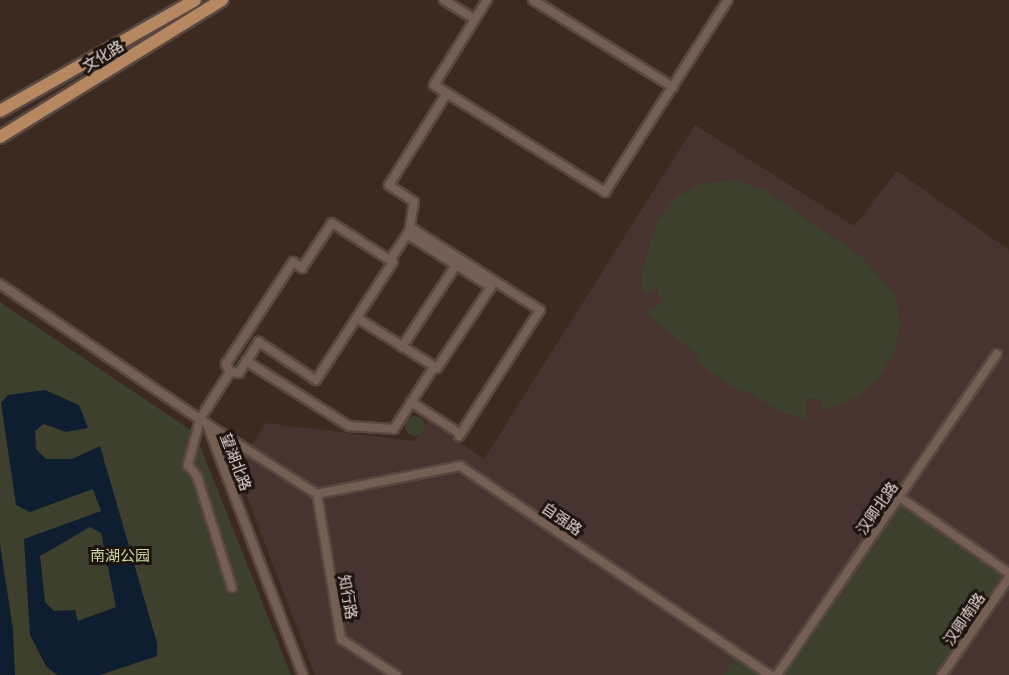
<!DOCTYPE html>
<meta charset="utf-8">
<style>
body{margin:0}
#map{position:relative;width:1009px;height:675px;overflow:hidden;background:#3c2920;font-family:Mulish,"Noto Sans SC",sans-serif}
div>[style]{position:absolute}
.education>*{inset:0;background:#47332f}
.green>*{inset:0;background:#3c402c}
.round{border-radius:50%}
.water>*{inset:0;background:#0f1d30}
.roads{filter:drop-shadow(2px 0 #584740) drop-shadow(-2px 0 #584740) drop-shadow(0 2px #584740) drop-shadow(0 -2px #584740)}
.street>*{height:8px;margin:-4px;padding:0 4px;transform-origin:4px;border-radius:4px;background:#755e54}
.primary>*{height:12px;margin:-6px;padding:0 6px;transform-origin:6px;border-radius:6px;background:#b58861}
span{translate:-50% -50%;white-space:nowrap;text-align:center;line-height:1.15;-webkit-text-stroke:6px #1d1410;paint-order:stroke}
.street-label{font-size:15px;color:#e1d3ce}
.park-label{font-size:15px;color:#cfd9a3}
</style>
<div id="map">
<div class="education">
<div style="clip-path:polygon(695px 125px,854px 226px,897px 171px,1009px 250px,1009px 675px,315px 675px,236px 467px,266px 423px,414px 441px,428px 421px,484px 459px)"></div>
</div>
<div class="green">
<div style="clip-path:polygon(736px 180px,764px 190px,861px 256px,896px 296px,900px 328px,894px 354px,877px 380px,859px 396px,823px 411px,819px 398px,807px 399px,807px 419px,779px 412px,749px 391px,746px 395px,696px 362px,699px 357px,645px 313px,662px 303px,657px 289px,643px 293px,641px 275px,657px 221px,675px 198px,699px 184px)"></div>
<div style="clip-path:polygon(0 302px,195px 433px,291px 675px,0 675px,13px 630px,0 545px)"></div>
<div class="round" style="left:405px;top:416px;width:20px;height:20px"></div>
<div style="clip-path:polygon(901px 498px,1009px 573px,944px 675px,777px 675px)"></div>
<div style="clip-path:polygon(738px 654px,770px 675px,723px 675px)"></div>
</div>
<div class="water">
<div style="clip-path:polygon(evenodd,45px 390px,79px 405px,88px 428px,66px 432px,44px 424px,35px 431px,36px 449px,46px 459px,72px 459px,100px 446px,157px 643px,157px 656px,100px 675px,57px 675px,46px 666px,30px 635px,24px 539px,101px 511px,93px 489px,30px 512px,16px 505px,1px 403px,8px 395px,45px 390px,90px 527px,101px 533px,116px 607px,78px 621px,75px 610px,54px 611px,45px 602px,40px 556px,90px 527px)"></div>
<div style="clip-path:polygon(0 545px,13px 630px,15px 675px,0 675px)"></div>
</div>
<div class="roads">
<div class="street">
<div style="left:444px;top:0;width:36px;rotate:32deg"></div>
<div style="left:487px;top:0;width:100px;rotate:121.9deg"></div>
<div style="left:434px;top:85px;width:202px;rotate:32deg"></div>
<div style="left:605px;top:192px;width:228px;rotate:-57.4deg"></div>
<div style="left:533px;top:0;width:165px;rotate:31.9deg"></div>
<div style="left:447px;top:93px;width:109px;rotate:122.2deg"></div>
<div style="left:389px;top:185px;width:30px;rotate:34deg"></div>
<div style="left:414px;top:202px;width:25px;rotate:99deg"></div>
<div style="left:410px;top:227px;width:154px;rotate:32.6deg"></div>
<div style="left:540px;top:310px;width:150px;rotate:122.7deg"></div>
<div style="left:390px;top:260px;width:34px;rotate:-56deg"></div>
<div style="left:0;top:284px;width:250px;rotate:34.1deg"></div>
<div style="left:207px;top:424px;width:269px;rotate:69.1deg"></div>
<div style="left:357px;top:318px;width:94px;rotate:32deg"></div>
<div style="left:437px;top:368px;width:97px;rotate:-56.3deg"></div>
<div style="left:491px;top:287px;width:41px;rotate:-147.8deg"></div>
<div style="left:402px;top:347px;width:98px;rotate:-56.6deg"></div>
<div style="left:456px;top:265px;width:58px;rotate:-147.7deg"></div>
<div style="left:246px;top:361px;width:122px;rotate:32.3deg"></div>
<div style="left:349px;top:426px;width:45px;rotate:3.8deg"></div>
<div style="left:394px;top:429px;width:74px;rotate:-57.2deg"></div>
<div style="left:230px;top:372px;width:9px;rotate:-117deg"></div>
<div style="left:226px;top:364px;width:122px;rotate:-56.7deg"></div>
<div style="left:293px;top:262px;width:11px;rotate:34deg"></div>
<div style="left:302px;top:268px;width:54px;rotate:-56.3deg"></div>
<div style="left:332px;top:223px;width:72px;rotate:32.6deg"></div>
<div style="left:393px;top:262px;width:141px;rotate:123.1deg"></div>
<div style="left:316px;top:380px;width:69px;rotate:-146.3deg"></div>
<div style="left:259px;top:342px;width:37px;rotate:123deg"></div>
<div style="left:239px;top:373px;width:9px;rotate:-174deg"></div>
<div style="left:230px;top:372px;width:56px;rotate:122.6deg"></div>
<div style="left:200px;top:419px;width:48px;rotate:104.6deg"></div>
<div style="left:188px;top:465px;width:14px;rotate:51deg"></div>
<div style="left:197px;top:476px;width:117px;rotate:72.6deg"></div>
<div style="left:411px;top:402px;width:59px;rotate:33.1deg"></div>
<div style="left:207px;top:424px;width:130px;rotate:32.5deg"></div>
<div style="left:317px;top:494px;width:146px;rotate:-11.1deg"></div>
<div style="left:460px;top:466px;width:374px;rotate:34deg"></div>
<div style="left:317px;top:494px;width:147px;rotate:80.6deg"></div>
<div style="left:341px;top:639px;width:66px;rotate:33.2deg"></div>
<div style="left:901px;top:498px;width:131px;rotate:34.8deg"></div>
<div style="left:777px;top:675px;width:389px;rotate:-55.6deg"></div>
<div style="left:942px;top:675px;width:118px;rotate:-55.4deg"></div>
</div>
<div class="primary">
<div style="left:0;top:111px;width:224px;rotate:-29.6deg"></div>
<div style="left:0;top:137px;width:261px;rotate:-31.7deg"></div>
</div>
</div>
<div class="street-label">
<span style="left:103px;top:56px;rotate:-32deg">文化路</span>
<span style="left:236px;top:462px;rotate:69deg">望湖北路</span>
<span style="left:877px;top:508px;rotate:-55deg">汉卿北路</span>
<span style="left:562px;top:519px;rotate:34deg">自强路</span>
<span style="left:348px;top:597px;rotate:80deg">知行路</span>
<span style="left:964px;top:619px;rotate:-55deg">汉卿南路</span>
</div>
<div class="park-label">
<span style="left:120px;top:556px">南湖公园</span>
</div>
</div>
